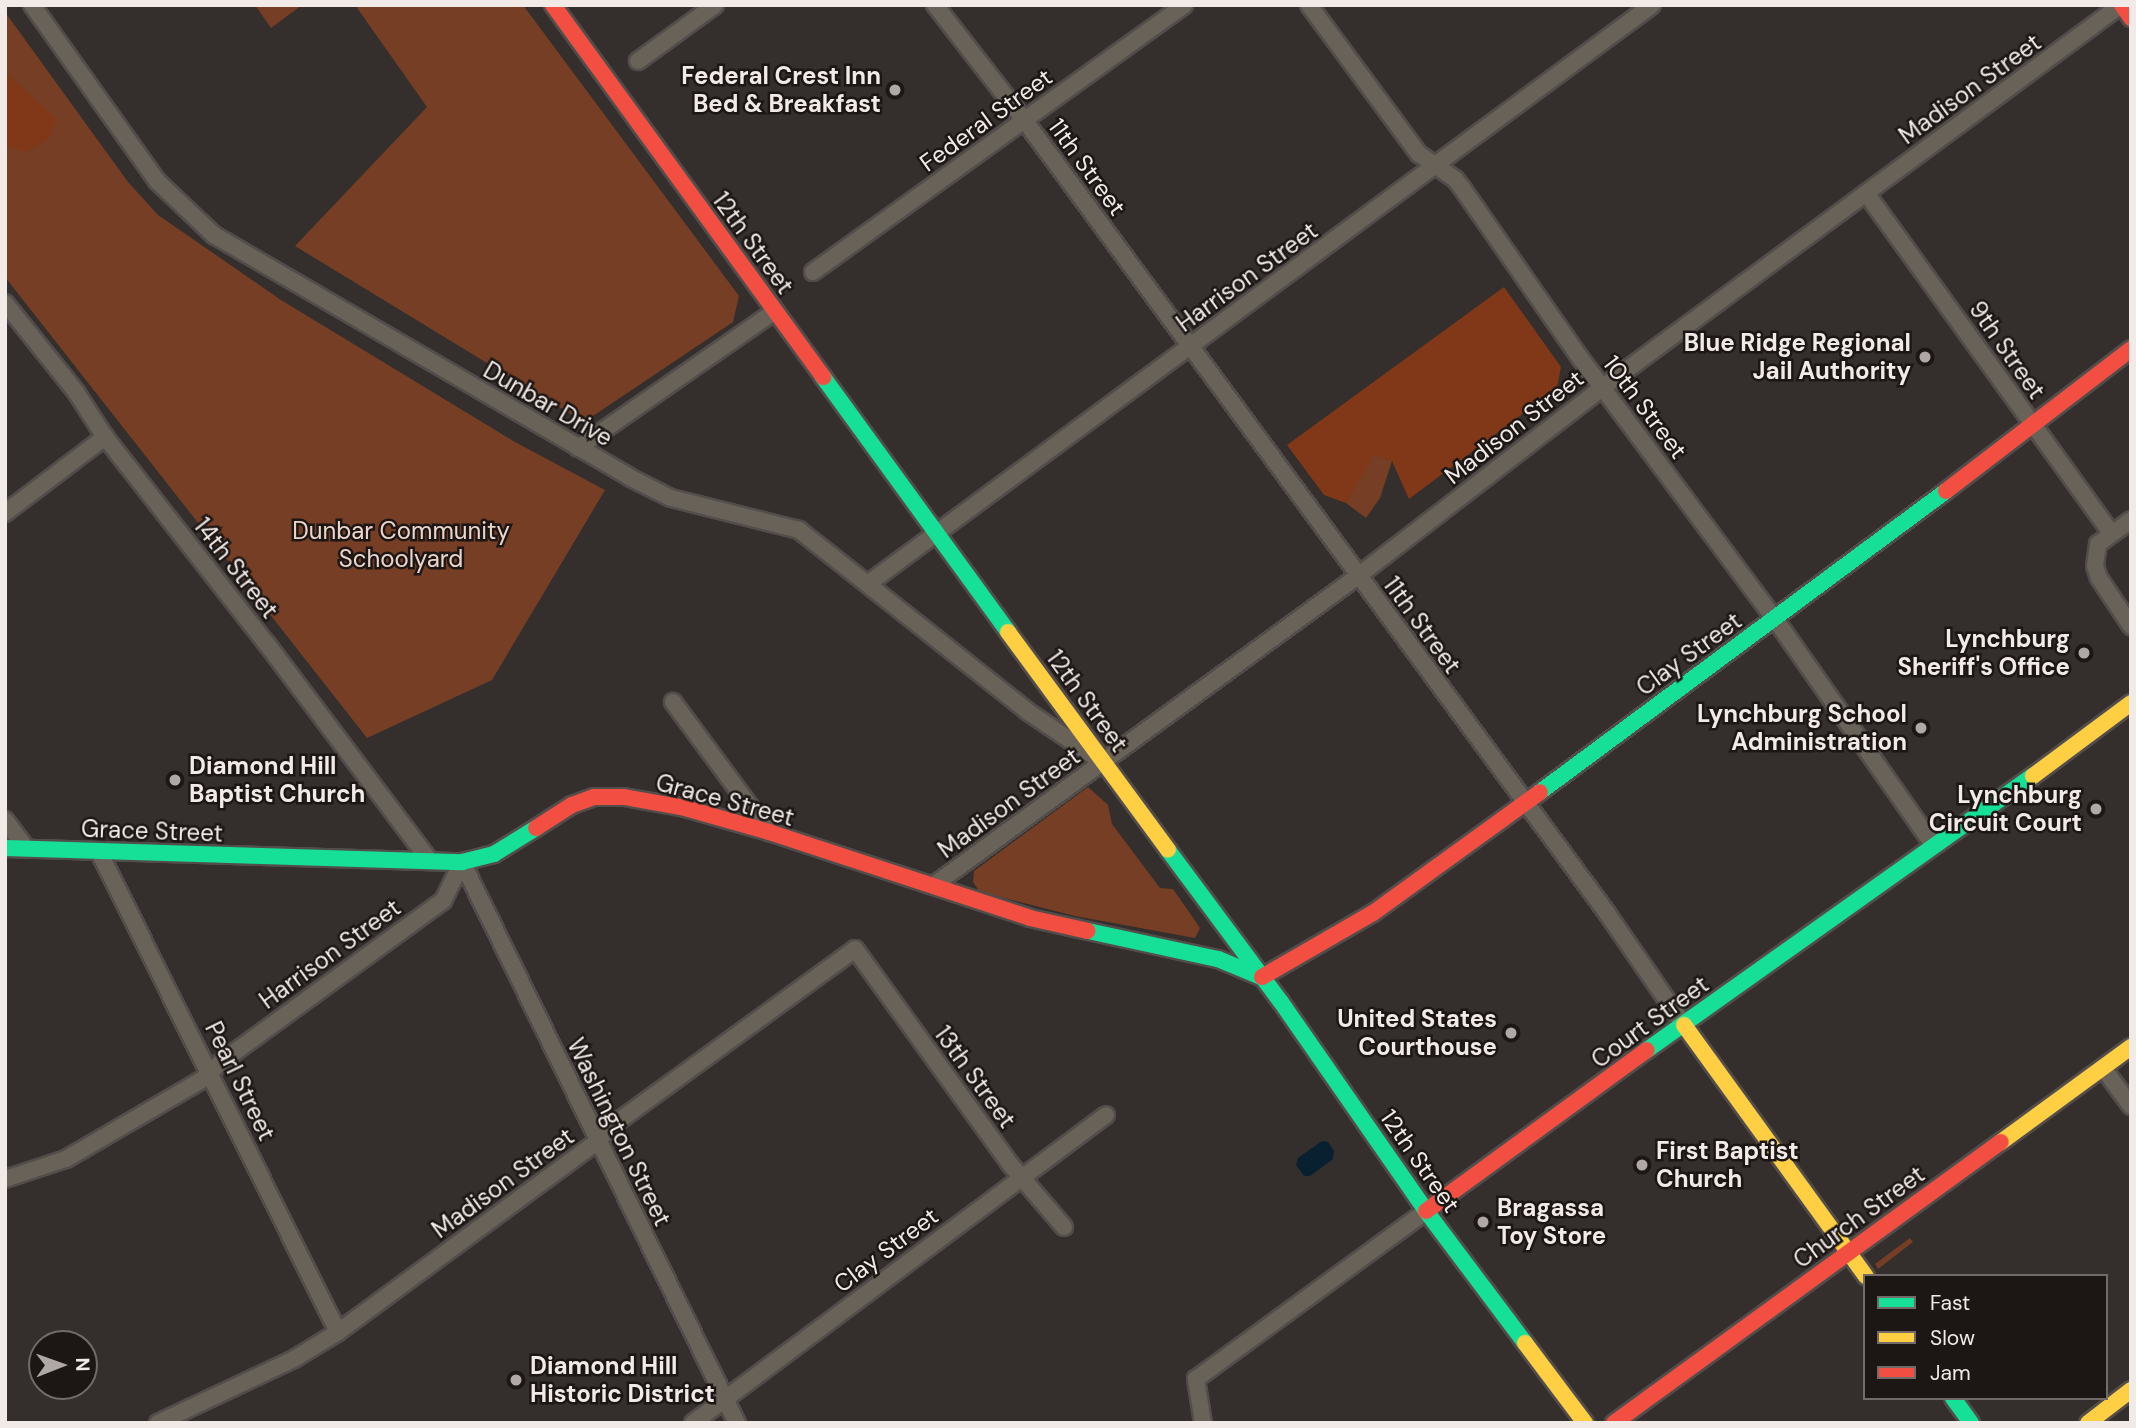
<!DOCTYPE html>
<style>
body{margin:0}
#map{position:relative;width:2136px;height:1428px;overflow:hidden;background:#342e2c;font-family:"DM Sans",sans-serif}
div>[style]{position:absolute}
.green>*{inset:0;background:#773e26}
.forest>*{inset:0;background:#813819}
.water>*{inset:0;background:#092031}
.roads{filter:drop-shadow(2px 0 #524d4b) drop-shadow(-2px 0 #524d4b) drop-shadow(0 2px #524d4b) drop-shadow(0 -2px #524d4b)}
.street>*{height:16px;margin:-8px;padding:0 8px;transform-origin:8px;border-radius:8px;background:#696258}
.fast>*{height:16px;margin:-8px;padding:0 8px;transform-origin:8px;border-radius:8px;background:#16e098}
.slow>*{height:16px;margin:-8px;padding:0 8px;transform-origin:8px;border-radius:8px;background:#ffcf43}
.jam>*{height:16px;margin:-8px;padding:0 8px;transform-origin:8px;border-radius:8px;background:#f24e42}
.dots>*{width:19px;height:19px;translate:-50% -50%;box-sizing:border-box;border:4px solid #1c1715;border-radius:50%}
span{translate:-50% -50%;white-space:nowrap;text-align:center;line-height:1.15;-webkit-text-stroke:5px #1c1715;paint-order:stroke}
.poi-label{font-size:24px;color:#f2eae7;font-weight:700}
.right{translate:-100% -50%;text-align:right}
.left{translate:0 -50%;text-align:left}
.street-label{font-size:24px;color:#f2eae7}
.park-label{font-size:24px;color:#eed5cc}
.frame{position:absolute;inset:0;border:7px solid #f2eae7;pointer-events:none}
.legend{position:absolute;left:1863px;top:1274px;width:245px;height:126px;box-sizing:border-box;background:#1c1715;border:2px solid #726b69;margin:0;padding:9px 12px;list-style:none;font-size:21px;color:#f2eae7}
.legend li{display:flex;align-items:center;gap:14px;height:35px}
.legend b{width:35px;border:2px solid #726b69}
.north{position:absolute;left:28px;top:1330px;width:70px;height:70px;box-sizing:border-box;background:#1c1715;border:2px solid #726b69;border-radius:50%;rotate:89deg;font-size:19px;font-weight:700;line-height:28px;text-align:center;color:#f2eae7}
.north::after{content:'';display:block;margin:auto;width:24px;height:32px;background:#b0a8a6;clip-path:polygon(50% 0,100% 100%,50% 72%,0 100%)}
</style>
<div id="map">
<div class="green">
<div style="clip-path:polygon(255px 5px,302px 5px,271px 28px)"></div>
<div style="clip-path:polygon(355px 5px,523px 5px,739px 296px,733px 322px,584px 422px,295px 246px,427px 107px)"></div>
<div style="clip-path:polygon(5px 12px,128px 182px,158px 215px,281px 300px,515px 442px,605px 490px,492px 680px,367px 738px,5px 277px)"></div>
<div style="clip-path:polygon(1373px 454px,1392px 461px,1380px 498px,1366px 518px,1346px 503px)"></div>
<div style="clip-path:polygon(1088px 787px,1108px 805px,1112px 824px,1160px 888px,1173px 889px,1200px 928px,1195px 938px,1075px 916px,980px 892px,973px 882px,974px 871px)"></div>
<div style="clip-path:polygon(1910px 1238px,1913px 1242px,1878px 1269px,1875px 1264px)"></div>
</div>
<div class="forest">
<div style="clip-path:polygon(5px 72px,57px 119px,48px 140px,26px 152px,5px 146px)"></div>
<div style="clip-path:polygon(1504px 287px,1561px 367px,1557px 388px,1409px 499px,1392px 461px,1374px 455px,1346px 503px,1324px 495px,1287px 445px)"></div>
</div>
<div class="water">
<div style="clip-path:polygon(1322px 1141px,1328px 1142px,1334px 1151px,1333px 1159px,1310px 1176px,1304px 1176px,1296px 1165px,1298px 1158px)"></div>
</div>
<div class="roads">
<div class="street">
<div style="left:32px;top:5px;width:216px;rotate:54.6deg"></div>
<div style="left:157px;top:181px;width:79px;rotate:43.5deg"></div>
<div style="left:214px;top:235px;width:480px;rotate:30.2deg"></div>
<div style="left:629px;top:477px;width:47px;rotate:26.6deg"></div>
<div style="left:671px;top:498px;width:132px;rotate:14deg"></div>
<div style="left:799px;top:530px;width:291px;rotate:38.4deg"></div>
<div style="left:1027px;top:711px;width:78px;rotate:34.1deg"></div>
<div style="left:935px;top:5px;width:147px;rotate:52.2deg"></div>
<div style="left:1025px;top:121px;width:983px;rotate:53.69deg"></div>
<div style="left:1607px;top:913px;width:136px;rotate:55.5deg"></div>
<div style="left:1309px;top:5px;width:185px;rotate:53.6deg"></div>
<div style="left:1419px;top:154px;width:44px;rotate:34.8deg"></div>
<div style="left:1455px;top:179px;width:11px;rotate:52deg"></div>
<div style="left:1462px;top:188px;width:208px;rotate:55.2deg"></div>
<div style="left:1581px;top:359px;width:324px;rotate:53.3deg"></div>
<div style="left:1775px;top:619px;width:277px;rotate:55deg"></div>
<div style="left:638px;top:61px;width:95px;rotate:-36deg"></div>
<div style="left:1866px;top:193px;width:419px;rotate:54.2deg"></div>
<div style="left:813px;top:272px;width:457px;rotate:-35.7deg"></div>
<div style="left:5px;top:303px;width:114px;rotate:51.4deg"></div>
<div style="left:76px;top:392px;width:54px;rotate:57.2deg"></div>
<div style="left:105px;top:437px;width:263px;rotate:52deg"></div>
<div style="left:267px;top:644px;width:271px;rotate:53.1deg"></div>
<div style="left:578px;top:448px;width:240px;rotate:-34.8deg"></div>
<div style="left:5px;top:513px;width:126px;rotate:-37.2deg"></div>
<div style="left:2131px;top:520px;width:41px;rotate:144deg"></div>
<div style="left:2098px;top:544px;width:22px;rotate:98deg"></div>
<div style="left:2095px;top:566px;width:13px;rotate:72deg"></div>
<div style="left:2099px;top:578px;width:58px;rotate:56.3deg"></div>
<div style="left:869px;top:583px;width:973px;rotate:-36.43deg"></div>
<div style="left:673px;top:702px;width:162px;rotate:53.6deg"></div>
<div style="left:5px;top:820px;width:36px;rotate:53deg"></div>
<div style="left:99px;top:852px;width:536px;rotate:63.53deg"></div>
<div style="left:462px;top:862px;width:625px;rotate:63.89deg"></div>
<div style="left:934px;top:885px;width:525px;rotate:-36.08deg"></div>
<div style="left:1358px;top:576px;width:308px;rotate:-37.6deg"></div>
<div style="left:1602px;top:388px;width:645px;rotate:-36.43deg"></div>
<div style="left:2103px;top:1068px;width:47px;rotate:53.6deg"></div>
<div style="left:5px;top:1179px;width:64px;rotate:-18.2deg"></div>
<div style="left:66px;top:1159px;width:157px;rotate:-30.2deg"></div>
<div style="left:202px;top:1080px;width:26px;rotate:-43deg"></div>
<div style="left:221px;top:1062px;width:274px;rotate:-36deg"></div>
<div style="left:443px;top:901px;width:43px;rotate:-64deg"></div>
<div style="left:158px;top:1423px;width:150px;rotate:-25.2deg"></div>
<div style="left:294px;top:1359px;width:52px;rotate:-31.5deg"></div>
<div style="left:338px;top:1332px;width:323px;rotate:-36.3deg"></div>
<div style="left:598px;top:1141px;width:17px;rotate:-50deg"></div>
<div style="left:609px;top:1128px;width:304px;rotate:-36deg"></div>
<div style="left:855px;top:949px;width:265px;rotate:54.2deg"></div>
<div style="left:1010px;top:1164px;width:83px;rotate:49.4deg"></div>
<div style="left:693px;top:1423px;width:515px;rotate:-36.71deg"></div>
<div style="left:1203px;top:1423px;width:45px;rotate:-99deg"></div>
<div style="left:1196px;top:1379px;width:285px;rotate:-36.1deg"></div>
</div>
<div class="fast">
<div style="left:823px;top:377px;width:315px;rotate:54deg"></div>
<div style="left:1540px;top:792px;width:505px;rotate:-36.55deg"></div>
<div style="left:5px;top:848px;width:457px;rotate:1.8deg"></div>
<div style="left:462px;top:862px;width:33px;rotate:-14deg"></div>
<div style="left:494px;top:854px;width:49px;rotate:-31.8deg"></div>
<div style="left:1168px;top:850px;width:189px;rotate:53.4deg"></div>
<div style="left:1281px;top:1002px;width:254px;rotate:55.2deg"></div>
<div style="left:1426px;top:1211px;width:165px;rotate:53.1deg"></div>
<div style="left:1088px;top:931px;width:133px;rotate:12.2deg"></div>
<div style="left:1218px;top:959px;width:47px;rotate:22.7deg"></div>
<div style="left:1647px;top:1050px;width:473px;rotate:-35.4deg"></div>
<div style="left:1953px;top:1398px;width:31px;rotate:54deg"></div>
</div>
<div class="slow">
<div style="left:1008px;top:632px;width:270px;rotate:53.7deg"></div>
<div style="left:2033px;top:776px;width:122px;rotate:-36.7deg"></div>
<div style="left:1684px;top:1025px;width:310px;rotate:54.1deg"></div>
<div style="left:2001px;top:1142px;width:161px;rotate:-36.2deg"></div>
<div style="left:1525px;top:1343px;width:100px;rotate:53.1deg"></div>
<div style="left:2088px;top:1423px;width:54px;rotate:-37.5deg"></div>
</div>
<div class="jam">
<div style="left:553px;top:5px;width:460px;rotate:54deg"></div>
<div style="left:2122px;top:5px;width:16px;rotate:55deg"></div>
<div style="left:1946px;top:491px;width:233px;rotate:-37.5deg"></div>
<div style="left:536px;top:828px;width:43px;rotate:-32.6deg"></div>
<div style="left:572px;top:805px;width:23px;rotate:-20deg"></div>
<div style="left:594px;top:797px;width:30px"></div>
<div style="left:624px;top:797px;width:62px;rotate:10.2deg"></div>
<div style="left:685px;top:808px;width:87px;rotate:15.9deg"></div>
<div style="left:769px;top:832px;width:275px;rotate:18.2deg"></div>
<div style="left:1030px;top:918px;width:59px;rotate:12.6deg"></div>
<div style="left:1262px;top:977px;width:128px;rotate:-30deg"></div>
<div style="left:1373px;top:913px;width:206px;rotate:-35.9deg"></div>
<div style="left:1426px;top:1211px;width:273px;rotate:-36.1deg"></div>
<div style="left:1614px;top:1423px;width:478px;rotate:-36deg"></div>
</div>
</div>
<div class="dots">
<div style="left:895px;top:90px;background:#b0a8a6"></div>
<div style="left:1925px;top:357px;background:#b0a8a6"></div>
<div style="left:2084px;top:653px;background:#b0a8a6"></div>
<div style="left:1921px;top:728px;background:#b0a8a6"></div>
<div style="left:175px;top:780px;background:#b0a8a6"></div>
<div style="left:2096px;top:809px;background:#b0a8a6"></div>
<div style="left:1511px;top:1033px;background:#b0a8a6"></div>
<div style="left:1642px;top:1165px;background:#b0a8a6"></div>
<div style="left:1483px;top:1222px;background:#b0a8a6"></div>
<div style="left:516px;top:1380px;background:#b0a8a6"></div>
</div>
<div class="poi-label">
<span class="right" style="left:881px;top:90px">Federal Crest Inn<br>Bed &amp; Breakfast</span>
<span class="right" style="left:1911px;top:357px">Blue Ridge Regional<br>Jail Authority</span>
<span class="right" style="left:2070px;top:653px">Lynchburg<br>Sheriff's Office</span>
<span class="right" style="left:1907px;top:728px">Lynchburg School<br>Administration</span>
<span class="left" style="left:189px;top:780px">Diamond Hill<br>Baptist Church</span>
<span class="right" style="left:2082px;top:809px">Lynchburg<br>Circuit Court</span>
<span class="right" style="left:1497px;top:1033px">United States<br>Courthouse</span>
<span class="left" style="left:1656px;top:1165px">First Baptist<br>Church</span>
<span class="left" style="left:1497px;top:1222px">Bragassa<br>Toy Store</span>
<span class="left" style="left:530px;top:1380px">Diamond Hill<br>Historic District</span>
</div>
<div class="street-label">
<span style="left:1970px;top:89px;rotate:-36deg">Madison Street</span>
<span style="left:986px;top:120px;rotate:-36deg">Federal Street</span>
<span style="left:1087px;top:167px;rotate:54deg">11th Street</span>
<span style="left:753px;top:243px;rotate:54deg">12th Street</span>
<span style="left:1247px;top:277px;rotate:-36deg">Harrison Street</span>
<span style="left:2007px;top:350px;rotate:55deg">9th Street</span>
<span style="left:548px;top:404px;rotate:30deg">Dunbar Drive</span>
<span style="left:1645px;top:407px;rotate:53deg">10th Street</span>
<span style="left:1514px;top:427px;rotate:-38deg">Madison Street</span>
<span style="left:236px;top:568px;rotate:52deg">14th Street</span>
<span style="left:1422px;top:625px;rotate:54deg">11th Street</span>
<span style="left:1689px;top:654px;rotate:-36deg">Clay Street</span>
<span style="left:1087px;top:701px;rotate:54deg">12th Street</span>
<span style="left:725px;top:800px;rotate:15deg">Grace Street</span>
<span style="left:1009px;top:803px;rotate:-36deg">Madison Street</span>
<span style="left:152px;top:831px;rotate:2deg">Grace Street</span>
<span style="left:330px;top:954px;rotate:-36deg">Harrison Street</span>
<span style="left:1650px;top:1022px;rotate:-36deg">Court Street</span>
<span style="left:975px;top:1077px;rotate:54deg">13th Street</span>
<span style="left:240px;top:1081px;rotate:64deg">Pearl Street</span>
<span style="left:619px;top:1132px;rotate:64deg">Washington Street</span>
<span style="left:1420px;top:1161px;rotate:55deg">12th Street</span>
<span style="left:503px;top:1183px;rotate:-36deg">Madison Street</span>
<span style="left:1859px;top:1217px;rotate:-36deg">Church Street</span>
<span style="left:886px;top:1250px;rotate:-37deg">Clay Street</span>
</div>
<div class="park-label">
<span style="left:401px;top:545px">Dunbar Community<br>Schoolyard</span>
</div>
<div class="frame"></div>
<ul class="legend">
<li><b style="height:9px;background:#16e098"></b>Fast</li>
<li><b style="height:9px;background:#ffcf43"></b>Slow</li>
<li><b style="height:9px;background:#f24e42"></b>Jam</li>
</ul>
<div class="north">N</div>
</div>
